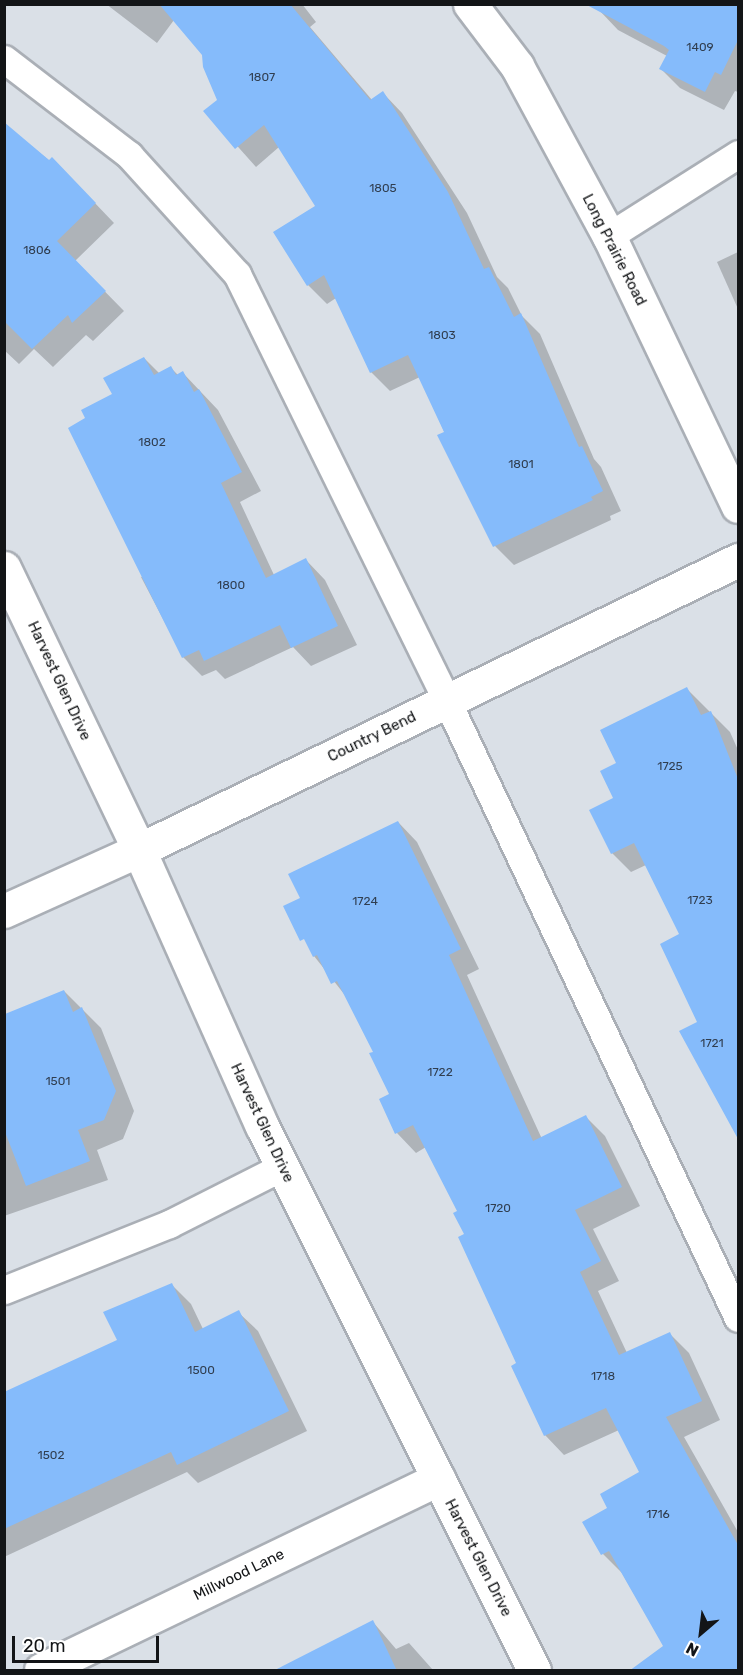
<!DOCTYPE html>
<style>
body{margin:0}
#map{position:relative;width:743px;height:1675px;overflow:hidden;background:#dae0e7;font-family:Rubik,sans-serif}
div>[style]{position:absolute}
.shadow>*{inset:0;background:#0003}
.building>*{inset:0;background:#85bbfb}
.roads{filter:drop-shadow(2px 0 #aaafb6) drop-shadow(-2px 0 #aaafb6) drop-shadow(0 2px #aaafb6) drop-shadow(0 -2px #aaafb6)}
.service>*{height:27px;margin:-13.5px;padding:0 13.5px;transform-origin:13.5px;border-radius:13.5px;background:#fff}
.minor>*{height:33px;margin:-16.5px;padding:0 16.5px;transform-origin:16.5px;border-radius:16.5px;background:#fff}
.tertiary>*{height:33px;margin:-16.5px;padding:0 16.5px;transform-origin:16.5px;border-radius:16.5px;background:#fff}
span{translate:-50% -50%;white-space:nowrap;text-align:center;line-height:1.15;-webkit-text-stroke:6px #fff;paint-order:stroke}
.number-label{font-size:12px;color:#303e50}
.number-label span{-webkit-text-stroke-width:0}
.street-label{font-size:15px;color:#131517}
.frame{position:absolute;inset:0;border:6px solid #131517;pointer-events:none}
.north{position:absolute;left:671px;top:1603px;width:60px;height:60px;-webkit-text-stroke:4px #fff;paint-order:stroke;rotate:208deg;font-size:16px;font-weight:700;line-height:24px;text-align:center;color:#131517}
.north::after{content:'';display:block;margin:auto;width:21px;height:27px;background:#131517;clip-path:polygon(50% 0,100% 100%,50% 72%,0 100%)}
.scale{position:absolute;left:12px;top:1636px;width:147px;height:27px;box-sizing:border-box;border:3px solid #131517;border-top:0;padding-left:8px;font-size:18px;line-height:21px;white-space:nowrap;color:#131517;-webkit-text-stroke:4px #fff;paint-order:stroke}
</style>
<div id="map">
<div class="shadow">
<div style="clip-path:polygon(106px 4px,302px 4px,316px 22px,310px 27px,372px 100px,383px 93px,402px 113px,467px 213px,497px 277px,508px 288px,522px 316px,540px 334px,594px 459px,601px 467px,621px 511px,610px 516px,611px 520px,514px 565px,495px 546px,420px 377px,390px 391px,371px 372px,336px 298px,327px 304px,308px 285px,317px 206px,279px 147px,256px 167px,206px 111px,219px 100px,204px 55px,174px 20px,157px 43px)"></div>
<div style="clip-path:polygon(601px 4px,738px 4px,738px 92px,735px 91px,724px 110px,680px 88px,661px 69px,667px 56px,618px 30px,599px 10px)"></div>
<div style="clip-path:polygon(4px 124px,71px 178px,114px 223px,75px 261px,124px 311px,93px 341px,86px 335px,53px 367px,34px 349px,19px 364px,4px 350px)"></div>
<div style="clip-path:polygon(738px 252px,738px 309px,717px 262px)"></div>
<div style="clip-path:polygon(144px 358px,160px 374px,171px 368px,178px 375px,183px 373px,218px 410px,261px 491px,240px 502px,274px 575px,306px 560px,325px 580px,357px 645px,311px 666px,293px 647px,225px 679px,216px 670px,202px 676px,183px 657px,141px 577px,144px 576px,87px 418px,114px 395px)"></div>
<div style="clip-path:polygon(687px 689px,730px 732px,738px 750px,738px 1133px,699px 1022px,681px 935px,646px 865px,631px 872px,612px 853px,615px 798px)"></div>
<div style="clip-path:polygon(398px 822px,417px 842px,479px 969px,467px 975px,542px 1139px,586px 1117px,605px 1136px,640px 1206px,593px 1229px,619px 1281px,598px 1291px,627px 1353px,670px 1334px,689px 1353px,720px 1420px,684px 1437px,738px 1532px,738px 1670px,668px 1670px,665px 1647px,622px 1573px,603px 1554px,609px 1508px,640px 1472px,619px 1430px,564px 1455px,545px 1435px,459px 1212px,426px 1147px,416px 1153px,397px 1133px,381px 1100px,391px 1095px,375px 1052px,348px 999px,314px 956px,302px 899px)"></div>
<div style="clip-path:polygon(64px 991px,101px 1028px,134px 1111px,123px 1139px,97px 1150px,108px 1180px,4px 1216px,4px 1019px)"></div>
<div style="clip-path:polygon(172px 1285px,191px 1304px,203px 1329px,238px 1312px,258px 1331px,307px 1431px,198px 1483px,187px 1472px,4px 1557px,4px 1415px,119px 1341px,105px 1313px)"></div>
<div style="clip-path:polygon(373px 1622px,396px 1649px,409px 1643px,433px 1670px,284px 1670px)"></div>
</div>
<div class="building">
<div style="clip-path:polygon(159px 4px,290px 4px,370px 100px,383px 91px,448px 192px,484px 269px,489px 267px,514px 317px,521px 313px,579px 447px,582px 446px,603px 491px,591px 497px,593px 500px,493px 547px,437px 435px,444px 432px,408px 355px,370px 373px,324px 275px,307px 286px,273px 232px,315px 206px,264px 125px,235px 149px,203px 111px,217px 100px,203px 67px,202px 55px)"></div>
<div style="clip-path:polygon(585px 4px,738px 4px,738px 40px,721px 75px,715px 72px,705px 92px,659px 69px,669px 50px,664px 46px)"></div>
<div style="clip-path:polygon(4px 122px,49px 160px,52px 157px,96px 203px,57px 241px,106px 291px,72px 323px,68px 315px,32px 349px,4px 321px)"></div>
<div style="clip-path:polygon(144px 357px,154px 375px,171px 366px,176px 375px,183px 371px,194px 392px,199px 389px,242px 472px,221px 483px,266px 578px,306px 558px,338px 626px,291px 648px,280px 625px,204px 661px,199px 650px,182px 658px,68px 428px,85px 418px,81px 410px,112px 394px,103px 378px)"></div>
<div style="clip-path:polygon(687px 687px,701px 715px,711px 711px,738px 779px,738px 1139px,679px 1031px,697px 1022px,660px 944px,679px 934px,634px 843px,611px 854px,589px 810px,613px 798px,600px 771px,616px 763px,600px 730px)"></div>
<div style="clip-path:polygon(398px 821px,461px 949px,449px 955px,533px 1141px,586px 1115px,622px 1187px,575px 1210px,601px 1261px,580px 1272px,619px 1355px,670px 1332px,702px 1401px,666px 1417px,738px 1545px,738px 1671px,629px 1671px,663px 1646px,609px 1551px,601px 1555px,582px 1522px,607px 1508px,600px 1494px,639px 1472px,606px 1408px,544px 1436px,511px 1366px,516px 1363px,458px 1237px,464px 1234px,453px 1213px,457px 1211px,413px 1125px,395px 1134px,379px 1099px,389px 1094px,369px 1053px,373px 1052px,337px 981px,331px 984px,317px 955px,313px 957px,304px 939px,300px 941px,283px 906px,300px 898px,288px 874px)"></div>
<div style="clip-path:polygon(64px 990px,73px 1012px,82px 1007px,116px 1091px,104px 1120px,78px 1130px,90px 1161px,26px 1186px,5px 1132px,5px 1014px)"></div>
<div style="clip-path:polygon(172px 1283px,195px 1332px,239px 1310px,289px 1411px,177px 1465px,171px 1452px,4px 1529px,4px 1392px,117px 1340px,103px 1312px)"></div>
<div style="clip-path:polygon(373px 1620px,397px 1671px,273px 1671px)"></div>
</div>
<div class="roads">
<div class="service">
<div style="left:4px;top:59px;width:158px;rotate:37.5deg"></div>
<div style="left:129px;top:155px;width:161px;rotate:47.8deg"></div>
<div style="left:237px;top:274px;width:476px;rotate:63.8deg"></div>
<div style="left:447px;top:701px;width:682px;rotate:64.75deg"></div>
<div style="left:609px;top:236px;width:153px;rotate:-32.4deg"></div>
<div style="left:4px;top:1290px;width:178px;rotate:-21.8deg"></div>
<div style="left:169px;top:1224px;width:127px;rotate:-26.8deg"></div>
</div>
<div class="minor">
<div style="left:470px;top:4px;width:78px;rotate:52.8deg"></div>
<div style="left:517px;top:66px;width:193px;rotate:61.6deg"></div>
<div style="left:609px;top:236px;width:299px;rotate:64.5deg"></div>
<div style="left:4px;top:568px;width:313px;rotate:64.4deg"></div>
<div style="left:139px;top:850px;width:302px;rotate:66deg"></div>
<div style="left:262px;top:1126px;width:608px;rotate:63.43deg"></div>
<div style="left:41px;top:1670px;width:441px;rotate:-25.7deg"></div>
</div>
<div class="tertiary">
<div style="left:4px;top:911px;width:148px;rotate:-24.3deg"></div>
<div style="left:139px;top:850px;width:666px;rotate:-25.83deg"></div>
</div>
</div>
<div class="number-label">
<span style="left:700px;top:48px">1409</span>
<span style="left:262px;top:78px">1807</span>
<span style="left:383px;top:189px">1805</span>
<span style="left:37px;top:251px">1806</span>
<span style="left:442px;top:336px">1803</span>
<span style="left:152px;top:443px">1802</span>
<span style="left:521px;top:465px">1801</span>
<span style="left:231px;top:586px">1800</span>
<span style="left:670px;top:767px">1725</span>
<span style="left:700px;top:901px">1723</span>
<span style="left:365px;top:902px">1724</span>
<span style="left:712px;top:1044px">1721</span>
<span style="left:440px;top:1073px">1722</span>
<span style="left:58px;top:1082px">1501</span>
<span style="left:498px;top:1209px">1720</span>
<span style="left:201px;top:1371px">1500</span>
<span style="left:603px;top:1377px">1718</span>
<span style="left:51px;top:1456px">1502</span>
<span style="left:658px;top:1515px">1716</span>
</div>
<div class="street-label">
<span style="left:614px;top:250px;rotate:63deg">Long Prairie Road</span>
<span style="left:59px;top:681px;rotate:65deg">Harvest Glen Drive</span>
<span style="left:372px;top:737px;rotate:-26deg">Country Bend</span>
<span style="left:262px;top:1123px;rotate:65deg">Harvest Glen Drive</span>
<span style="left:478px;top:1558px;rotate:63deg">Harvest Glen Drive</span>
<span style="left:239px;top:1575px;rotate:-26deg">Millwood Lane</span>
</div>
<div class="frame"></div>
<div class="north">N</div>
<div class="scale">20 m</div>
</div>
